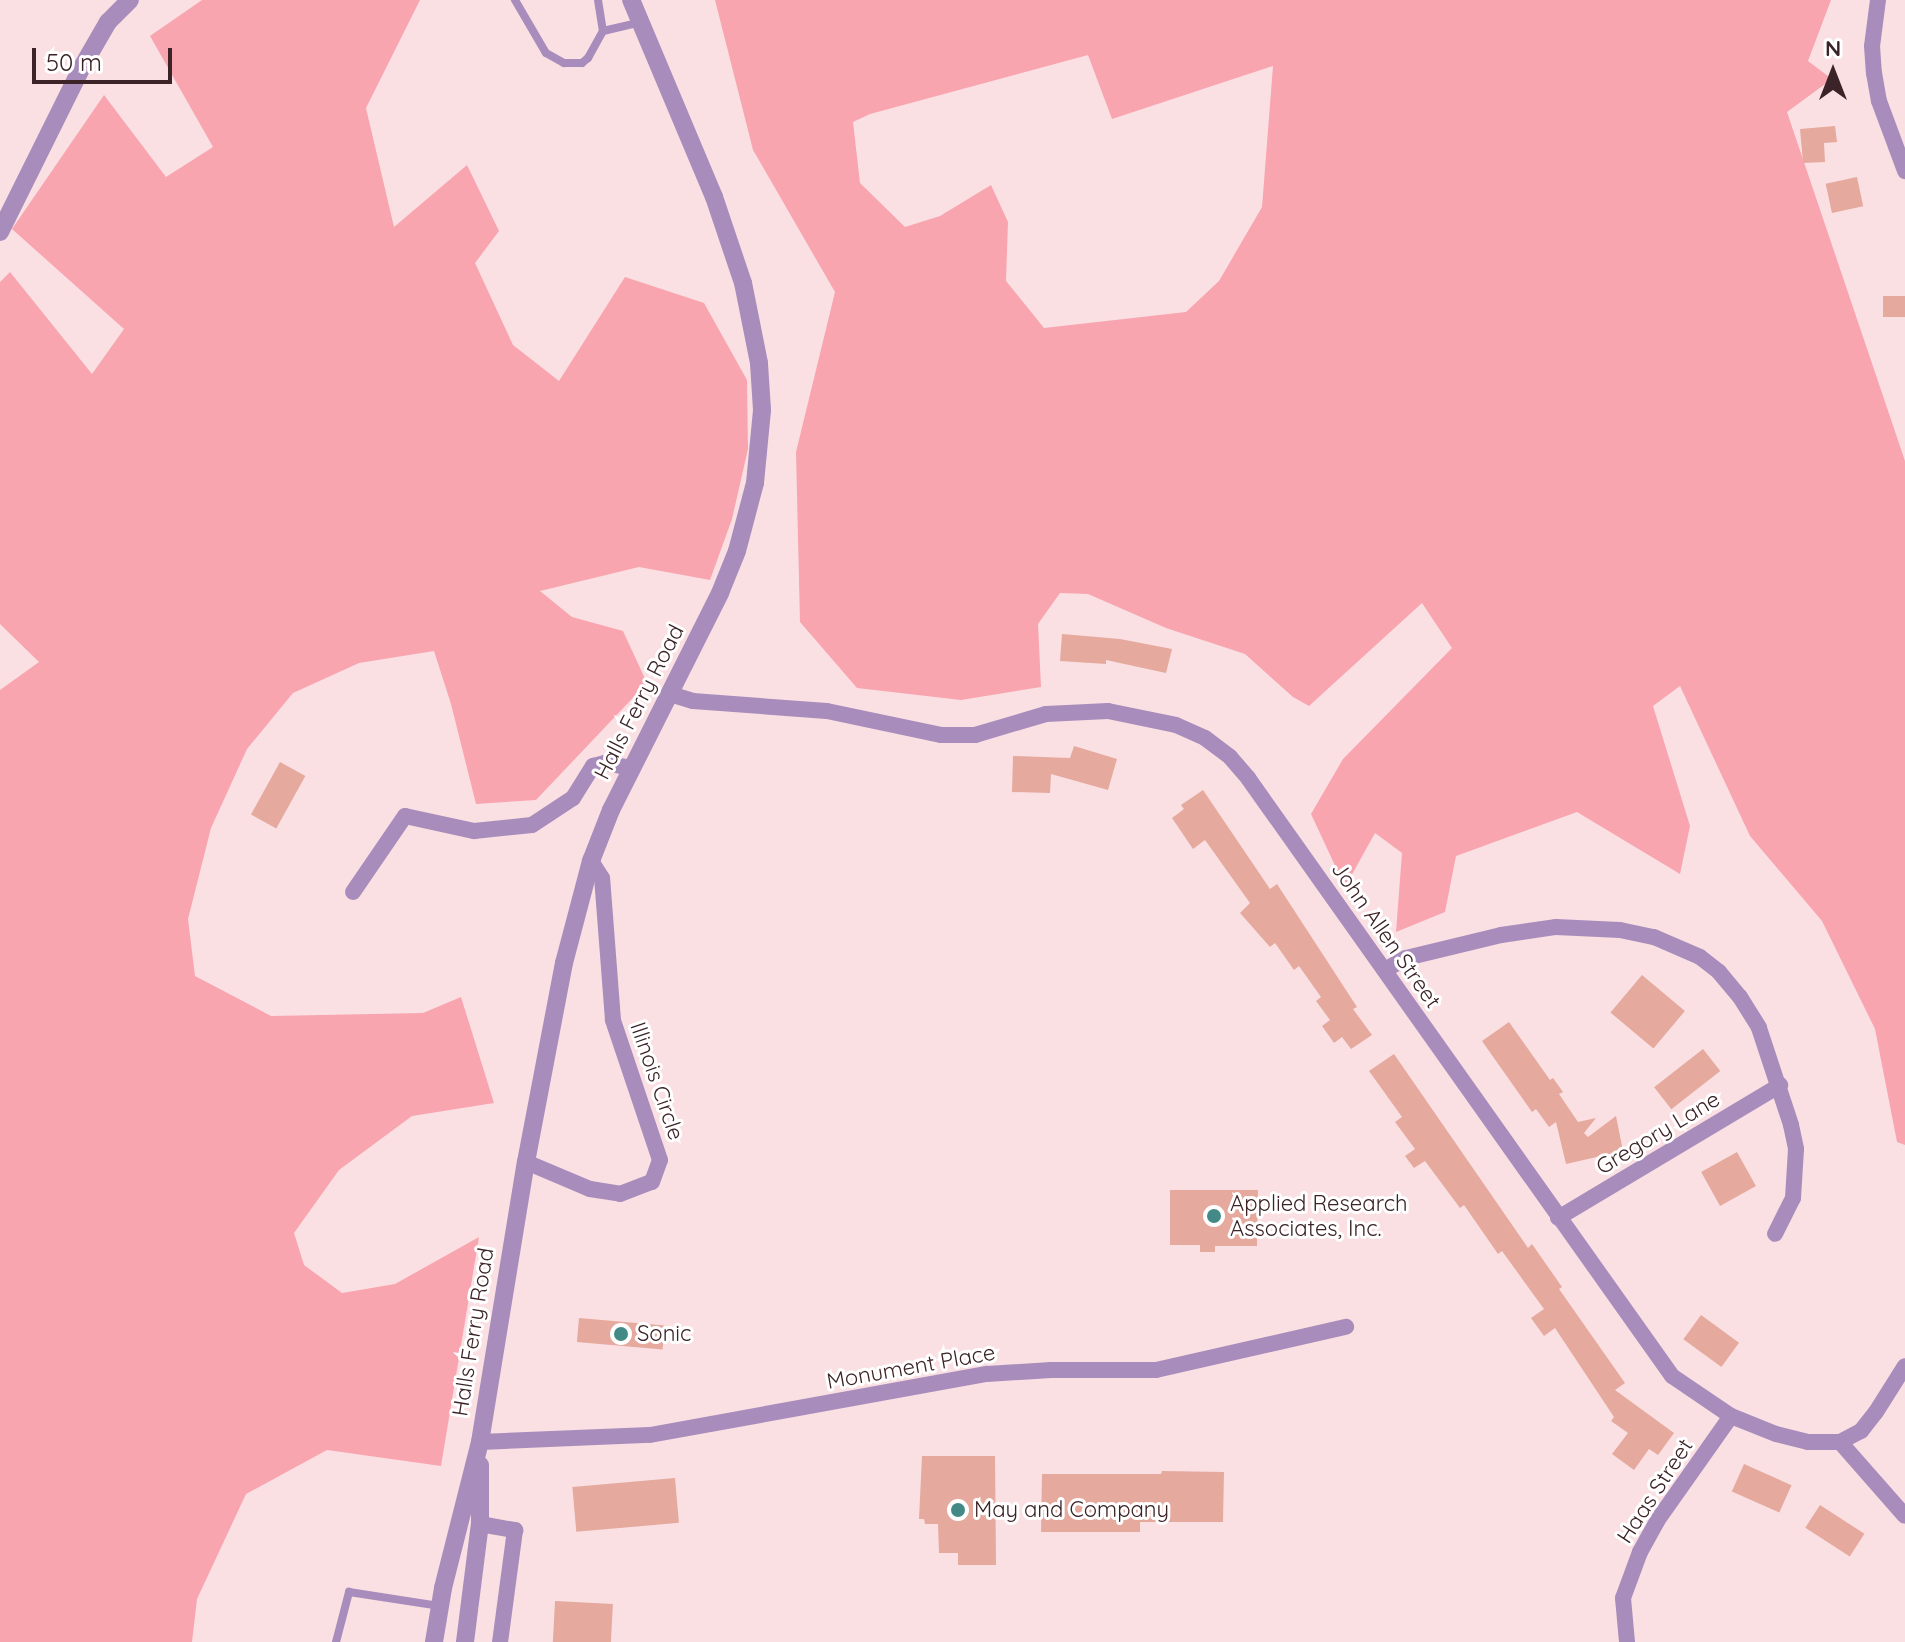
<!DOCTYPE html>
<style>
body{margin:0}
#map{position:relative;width:1905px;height:1642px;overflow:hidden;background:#fae0e3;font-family:Quicksand,sans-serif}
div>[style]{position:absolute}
.green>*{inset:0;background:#f8a5b0}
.building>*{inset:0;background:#e5a99e;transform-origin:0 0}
.service>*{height:8px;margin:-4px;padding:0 4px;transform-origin:4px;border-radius:4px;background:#a88dbc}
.minor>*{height:16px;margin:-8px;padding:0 8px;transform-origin:8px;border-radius:8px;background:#a88dbc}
.tertiary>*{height:18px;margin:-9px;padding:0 9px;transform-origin:9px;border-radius:9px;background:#a88dbc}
.dots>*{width:22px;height:22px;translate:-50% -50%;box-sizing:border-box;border:4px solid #fff;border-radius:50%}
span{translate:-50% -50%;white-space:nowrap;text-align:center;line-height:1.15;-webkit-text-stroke:6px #fff;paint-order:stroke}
.street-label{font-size:22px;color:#3b2327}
.poi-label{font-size:22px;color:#3b2327}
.left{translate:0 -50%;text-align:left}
.north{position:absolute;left:1793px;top:32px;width:80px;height:80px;-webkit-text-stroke:6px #fff;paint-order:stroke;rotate:0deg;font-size:22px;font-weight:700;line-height:32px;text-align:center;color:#3b2327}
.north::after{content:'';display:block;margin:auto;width:28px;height:36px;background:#3b2327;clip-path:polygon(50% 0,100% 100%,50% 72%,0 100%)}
.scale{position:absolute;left:32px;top:48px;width:140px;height:36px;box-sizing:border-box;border:4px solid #3b2327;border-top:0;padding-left:10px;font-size:24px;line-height:28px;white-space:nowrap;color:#3b2327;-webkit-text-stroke:6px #fff;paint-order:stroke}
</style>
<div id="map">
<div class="green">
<div style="clip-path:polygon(202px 0,420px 0,366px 108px,394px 227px,467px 165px,499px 231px,475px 263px,513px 345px,559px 381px,625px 277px,704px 303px,747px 380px,748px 449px,732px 519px,710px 580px,639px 567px,540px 591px,572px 617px,623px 631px,647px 683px,536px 800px,476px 804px,451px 704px,434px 651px,359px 663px,293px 693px,247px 749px,211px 828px,188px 919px,195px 976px,271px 1016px,423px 1013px,461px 997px,494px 1103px,412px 1116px,339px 1170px,294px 1233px,304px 1265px,342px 1293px,395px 1284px,479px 1237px,441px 1466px,327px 1450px,246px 1494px,197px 1599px,192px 1642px,0 1642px,0 690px,39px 662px,0 624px,0 282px,10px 272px,92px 374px,124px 329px,12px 229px,104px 95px,166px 177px,213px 147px,150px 36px)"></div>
<div style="clip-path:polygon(evenodd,715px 0,1831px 0,1808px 61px,1832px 79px,1787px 112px,1905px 461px,1905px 1145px,1897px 1142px,1875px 1029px,1822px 921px,1750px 836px,1680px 686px,1653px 706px,1690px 826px,1680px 874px,1577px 812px,1456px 856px,1445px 912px,1396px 932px,1402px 853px,1375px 833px,1345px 887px,1311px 814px,1343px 759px,1452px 648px,1422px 603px,1309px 706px,1293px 697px,1245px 654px,1166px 628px,1088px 594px,1060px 593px,1038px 624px,1041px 687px,961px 700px,857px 688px,800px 622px,796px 452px,835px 292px,753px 150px,715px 0,1088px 55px,1112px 119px,1273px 66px,1262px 207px,1219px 281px,1186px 312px,1044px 328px,1006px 281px,1008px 222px,991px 185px,940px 216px,905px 227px,860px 183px,853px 122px,870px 114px,1088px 55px)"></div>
</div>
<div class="building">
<div style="clip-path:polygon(1835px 126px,1837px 142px,1824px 143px,1825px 162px,1803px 163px,1800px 129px)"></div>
<div style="left:1857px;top:177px;width:30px;height:32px;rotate:78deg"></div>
<div style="left:1883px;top:296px;width:22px;height:21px"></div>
<div style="clip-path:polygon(1062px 634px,1120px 639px,1172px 649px,1166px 673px,1106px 660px,1106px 664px,1060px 661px)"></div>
<div style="clip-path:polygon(1074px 746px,1117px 759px,1108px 790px,1051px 774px,1050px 793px,1012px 792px,1013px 756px,1070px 758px)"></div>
<div style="left:280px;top:762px;width:29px;height:60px;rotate:29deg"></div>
<div style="clip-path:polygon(1203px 790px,1270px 889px,1277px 884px,1357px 1007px,1353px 1009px,1372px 1035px,1351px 1049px,1342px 1037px,1334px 1043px,1322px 1026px,1330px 1020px,1316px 1001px,1321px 997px,1299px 966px,1294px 970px,1275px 943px,1270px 947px,1240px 913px,1250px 903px,1205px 840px,1193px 849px,1172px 818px,1184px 809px,1181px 805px)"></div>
<div style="left:1642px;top:975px;width:56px;height:49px;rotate:40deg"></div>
<div style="clip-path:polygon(1509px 1022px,1550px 1080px,1553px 1078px,1563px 1092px,1559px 1094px,1578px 1122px,1596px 1118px,1584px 1133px,1588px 1137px,1616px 1116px,1623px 1151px,1566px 1164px,1556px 1122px,1549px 1127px,1536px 1109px,1532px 1112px,1482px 1041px)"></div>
<div style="left:1703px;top:1049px;width:28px;height:62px;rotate:52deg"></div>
<div style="clip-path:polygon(1394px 1054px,1528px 1248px,1532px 1244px,1562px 1287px,1559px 1289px,1625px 1383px,1615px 1390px,1674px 1433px,1658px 1455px,1649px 1449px,1634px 1470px,1612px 1454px,1628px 1433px,1611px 1421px,1614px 1417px,1555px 1328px,1544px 1336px,1531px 1318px,1544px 1309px,1502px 1251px,1498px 1254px,1464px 1205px,1460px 1208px,1425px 1161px,1414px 1168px,1405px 1156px,1415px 1149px,1395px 1122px,1402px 1117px,1369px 1071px)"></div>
<div style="left:1737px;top:1152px;width:39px;height:41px;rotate:61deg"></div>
<div style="clip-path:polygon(1170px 1190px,1258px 1190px,1257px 1246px,1215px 1246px,1215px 1252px,1200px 1252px,1200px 1245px,1170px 1245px)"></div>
<div style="left:1701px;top:1315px;width:47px;height:30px;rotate:36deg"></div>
<div style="left:579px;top:1318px;width:86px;height:24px;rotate:5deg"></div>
<div style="clip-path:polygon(922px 1456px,995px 1456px,996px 1565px,958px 1565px,958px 1553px,939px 1553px,938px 1524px,925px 1524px,924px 1519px,919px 1519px)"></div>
<div style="left:1744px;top:1464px;width:52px;height:30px;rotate:24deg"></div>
<div style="clip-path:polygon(1162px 1471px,1224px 1472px,1223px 1522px,1140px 1522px,1140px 1532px,1041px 1532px,1042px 1474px,1161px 1474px)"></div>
<div style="left:675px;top:1478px;width:45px;height:103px;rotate:85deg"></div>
<div style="left:1820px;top:1505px;width:53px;height:27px;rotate:33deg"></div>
<div style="left:555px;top:1601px;width:58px;height:41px;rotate:3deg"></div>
</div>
<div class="service">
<div style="left:515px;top:0;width:61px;rotate:59.7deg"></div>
<div style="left:546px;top:53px;width:21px;rotate:29deg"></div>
<div style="left:564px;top:63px;width:18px"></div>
<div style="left:582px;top:63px;width:8px;rotate:-40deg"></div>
<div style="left:588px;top:58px;width:31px;rotate:-61deg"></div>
<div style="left:603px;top:31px;width:39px;rotate:-13deg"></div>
<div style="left:598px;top:0;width:31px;rotate:81deg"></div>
<div style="left:336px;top:1642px;width:52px;rotate:-75.4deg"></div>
<div style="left:349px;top:1592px;width:91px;rotate:8.8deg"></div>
</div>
<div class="minor">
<div style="left:1878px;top:0;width:46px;rotate:97.4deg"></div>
<div style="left:1872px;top:46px;width:27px;rotate:86deg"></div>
<div style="left:1874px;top:73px;width:28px;rotate:80deg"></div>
<div style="left:1879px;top:101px;width:75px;rotate:69.6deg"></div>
<div style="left:670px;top:694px;width:24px;rotate:17deg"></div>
<div style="left:693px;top:701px;width:134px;rotate:4.3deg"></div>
<div style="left:827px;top:711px;width:116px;rotate:11.9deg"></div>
<div style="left:941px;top:735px;width:34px"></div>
<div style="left:975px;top:735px;width:74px;rotate:-16.5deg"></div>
<div style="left:1046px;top:714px;width:62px;rotate:-2.8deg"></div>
<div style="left:1108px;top:711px;width:69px;rotate:11.6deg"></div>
<div style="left:1176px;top:725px;width:32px;rotate:24deg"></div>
<div style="left:1205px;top:738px;width:31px;rotate:37deg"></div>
<div style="left:1230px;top:757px;width:28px;rotate:49deg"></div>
<div style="left:1248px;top:778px;width:733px;rotate:54.66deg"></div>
<div style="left:1672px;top:1376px;width:71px;rotate:34.1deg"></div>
<div style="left:1731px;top:1416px;width:48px;rotate:21.8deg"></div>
<div style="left:1776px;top:1434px;width:33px;rotate:14deg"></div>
<div style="left:1808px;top:1442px;width:32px"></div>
<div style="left:1840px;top:1442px;width:24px;rotate:-28deg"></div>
<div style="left:1861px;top:1431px;width:24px;rotate:-52deg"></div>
<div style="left:1876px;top:1412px;width:54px;rotate:-57.8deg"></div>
<div style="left:353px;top:892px;width:92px;rotate:-55.6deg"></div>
<div style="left:405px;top:816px;width:71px;rotate:12.3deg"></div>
<div style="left:474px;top:831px;width:58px;rotate:-5.9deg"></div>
<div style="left:532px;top:825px;width:49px;rotate:-33.4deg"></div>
<div style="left:573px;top:798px;width:38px;rotate:-58deg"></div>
<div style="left:593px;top:766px;width:12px;rotate:-14deg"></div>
<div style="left:605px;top:763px;width:26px;rotate:11deg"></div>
<div style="left:1385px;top:970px;width:24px;rotate:-30deg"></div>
<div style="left:1406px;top:958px;width:98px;rotate:-13.6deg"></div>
<div style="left:1501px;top:935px;width:56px;rotate:-8.3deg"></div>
<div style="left:1556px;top:927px;width:64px;rotate:2.7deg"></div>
<div style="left:1620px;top:930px;width:35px;rotate:12deg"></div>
<div style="left:1654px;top:937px;width:50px;rotate:23.5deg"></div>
<div style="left:1700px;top:957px;width:24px;rotate:38deg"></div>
<div style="left:1719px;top:972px;width:33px;rotate:50deg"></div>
<div style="left:1740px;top:997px;width:36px;rotate:58deg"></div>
<div style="left:1759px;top:1028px;width:102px;rotate:71.7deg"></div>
<div style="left:1791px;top:1125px;width:25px;rotate:78deg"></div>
<div style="left:1796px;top:1149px;width:49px;rotate:93.5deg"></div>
<div style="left:1793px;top:1198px;width:40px;rotate:116.6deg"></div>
<div style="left:526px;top:1162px;width:69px;rotate:22.9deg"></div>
<div style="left:590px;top:1189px;width:30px;rotate:9deg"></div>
<div style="left:620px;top:1194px;width:34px;rotate:-21deg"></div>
<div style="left:652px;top:1182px;width:23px;rotate:-70deg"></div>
<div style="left:660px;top:1160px;width:148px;rotate:-108.6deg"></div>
<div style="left:613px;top:1020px;width:142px;rotate:-94.4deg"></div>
<div style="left:602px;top:878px;width:20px;rotate:-123deg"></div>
<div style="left:1558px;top:1218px;width:259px;rotate:-30.9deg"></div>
<div style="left:480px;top:1442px;width:170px;rotate:-2.4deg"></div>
<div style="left:650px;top:1435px;width:342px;rotate:-10.3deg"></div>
<div style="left:987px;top:1374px;width:64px;rotate:-3.6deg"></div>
<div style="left:1051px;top:1370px;width:105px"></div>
<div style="left:1156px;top:1370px;width:195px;rotate:-12.8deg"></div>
<div style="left:1840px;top:1442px;width:98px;rotate:48.7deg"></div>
<div style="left:480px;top:1524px;width:36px;rotate:10deg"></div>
<div style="left:515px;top:1530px;width:113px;rotate:97.6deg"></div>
<div style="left:1627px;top:1642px;width:44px;rotate:-95.2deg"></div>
<div style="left:1623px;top:1598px;width:49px;rotate:-69.7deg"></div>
<div style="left:1640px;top:1552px;width:35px;rotate:-61deg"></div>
<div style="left:1657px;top:1521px;width:128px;rotate:-54.8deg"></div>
</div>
<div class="tertiary">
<div style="left:0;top:232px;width:184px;rotate:-63.6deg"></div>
<div style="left:82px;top:67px;width:52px;rotate:-60deg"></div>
<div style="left:108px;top:22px;width:31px;rotate:-45deg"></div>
<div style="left:434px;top:1642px;width:55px;rotate:-80.5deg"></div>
<div style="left:443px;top:1588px;width:151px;rotate:-75.8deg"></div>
<div style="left:480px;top:1442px;width:284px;rotate:-80.7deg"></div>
<div style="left:526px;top:1162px;width:203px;rotate:-79.2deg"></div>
<div style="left:564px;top:963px;width:106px;rotate:-75.2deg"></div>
<div style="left:591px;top:861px;width:55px;rotate:-68.6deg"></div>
<div style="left:611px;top:810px;width:243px;rotate:-63.3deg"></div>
<div style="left:720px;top:593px;width:45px;rotate:-68deg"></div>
<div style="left:737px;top:551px;width:70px;rotate:-75.2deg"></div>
<div style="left:755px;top:483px;width:73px;rotate:-84.5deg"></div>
<div style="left:762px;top:410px;width:47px;rotate:-93.7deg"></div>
<div style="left:759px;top:363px;width:82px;rotate:-101.3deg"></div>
<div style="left:743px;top:283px;width:91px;rotate:-108.6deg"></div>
<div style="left:714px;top:197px;width:214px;rotate:-112.8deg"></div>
<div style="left:465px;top:1642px;width:119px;rotate:-82.8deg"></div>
<div style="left:480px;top:1524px;width:59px;rotate:-90deg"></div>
</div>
<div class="dots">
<div style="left:1214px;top:1216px;background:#438a86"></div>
<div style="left:621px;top:1334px;background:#438a86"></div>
<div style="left:958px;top:1510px;background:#438a86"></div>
</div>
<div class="street-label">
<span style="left:639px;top:702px;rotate:-63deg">Halls Ferry Road</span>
<span style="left:1386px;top:935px;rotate:55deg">John Allen Street</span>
<span style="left:657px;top:1081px;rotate:71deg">Illinois Circle</span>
<span style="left:1658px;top:1133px;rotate:-31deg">Gregory Lane</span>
<span style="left:473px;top:1332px;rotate:-81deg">Halls Ferry Road</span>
<span style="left:911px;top:1367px;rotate:-10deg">Monument Place</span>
<span style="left:1655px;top:1491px;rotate:-57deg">Haas Street</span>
</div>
<div class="poi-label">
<span class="left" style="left:1230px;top:1216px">Applied Research<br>Associates, Inc.</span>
<span class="left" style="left:637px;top:1334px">Sonic</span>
<span class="left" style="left:974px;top:1510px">May and Company</span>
</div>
<div class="north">N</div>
<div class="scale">50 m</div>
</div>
